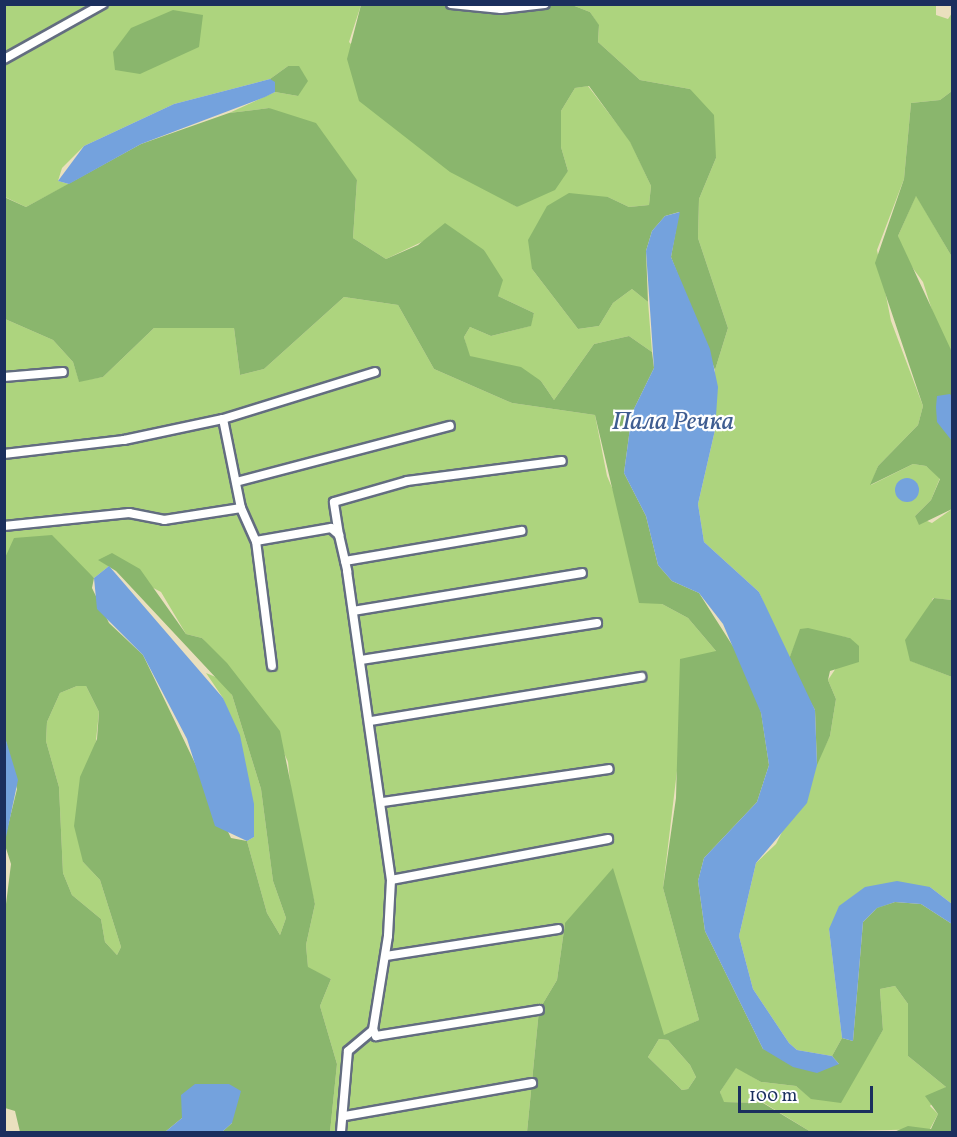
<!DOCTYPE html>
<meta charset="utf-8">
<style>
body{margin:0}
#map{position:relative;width:957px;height:1137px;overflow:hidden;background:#eae0be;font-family:Vollkorn,serif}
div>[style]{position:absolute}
.green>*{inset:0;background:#add47e}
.forest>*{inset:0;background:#8ab66d}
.water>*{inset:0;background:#74a2dd}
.round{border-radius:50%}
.roads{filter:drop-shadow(2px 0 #636d80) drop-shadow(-2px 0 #636d80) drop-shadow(0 2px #636d80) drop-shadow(0 -2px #636d80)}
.minor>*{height:8px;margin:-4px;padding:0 4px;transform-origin:4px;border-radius:4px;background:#fff}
span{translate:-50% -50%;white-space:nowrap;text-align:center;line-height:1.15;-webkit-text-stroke:4.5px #fff;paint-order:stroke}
.water-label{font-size:26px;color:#3f5d91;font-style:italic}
.frame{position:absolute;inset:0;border:6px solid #1b2f5e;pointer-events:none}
.scale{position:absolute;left:738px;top:1086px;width:135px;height:27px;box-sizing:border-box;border:3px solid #1b2f5e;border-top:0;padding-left:8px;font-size:18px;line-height:21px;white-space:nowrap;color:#1b2f5e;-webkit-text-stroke:4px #fff;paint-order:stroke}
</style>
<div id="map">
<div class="green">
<div style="clip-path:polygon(936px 4px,936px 15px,948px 19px,952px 13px,952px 91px,940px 100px,911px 103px,904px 179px,877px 250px,891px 321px,923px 406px,918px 425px,878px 466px,871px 485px,913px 464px,926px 466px,940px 478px,931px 500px,915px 516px,932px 523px,952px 509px,952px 600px,933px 598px,911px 661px,952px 677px,952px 904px,930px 887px,829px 929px,842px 1038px,832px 1056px,797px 1050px,789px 1043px,753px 989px,739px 936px,756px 863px,776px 844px,830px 736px,836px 699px,828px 680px,838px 665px,851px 664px,850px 638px,801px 629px,788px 662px,759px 592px,704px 542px,698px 504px,715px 430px,715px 370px,728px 328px,698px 238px,699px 199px,716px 158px,690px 89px,640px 80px,598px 42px,599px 26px,590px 12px,572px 5px)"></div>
<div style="clip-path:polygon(4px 5px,361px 5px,349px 42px,499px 196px,517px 207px,568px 171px,561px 147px,561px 111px,575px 88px,588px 86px,630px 141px,651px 186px,649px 205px,629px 207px,608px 197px,532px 269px,578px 329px,599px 326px,613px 303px,632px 289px,648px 302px,652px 352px,629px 336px,594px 344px,554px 400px,541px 381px,469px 356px,464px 337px,470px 327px,491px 336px,530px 326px,534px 313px,498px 296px,484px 250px,428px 239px,386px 259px,353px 238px,357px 180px,269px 108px,229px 113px,275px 92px,298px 96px,288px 66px,270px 79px,174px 104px,84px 146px,62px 168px,58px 181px,69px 184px,26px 207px,5px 197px)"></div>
<div style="clip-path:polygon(916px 195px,952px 257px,952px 352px,938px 329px,923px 282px,901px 252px,898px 236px)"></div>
<div style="clip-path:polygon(344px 297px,398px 305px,434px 369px,512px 403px,595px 415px,607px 476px,662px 604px,688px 618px,716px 651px,679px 754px,663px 888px,699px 1020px,664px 1036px,658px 1022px,565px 923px,557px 980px,539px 1010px,527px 1132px,330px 1132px,337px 1064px,320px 1006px,331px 979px,308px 968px,306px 945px,315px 904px,294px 822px,288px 762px,268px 717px,202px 638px,186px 634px,161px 592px,99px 560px,109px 566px,94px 578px,63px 552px,5px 560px,5px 319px,53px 340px,73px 362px,79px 381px,103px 377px,154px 328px,234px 328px,240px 375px,264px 369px)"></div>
<div style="clip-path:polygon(206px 673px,223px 680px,232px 695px,261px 789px,273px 881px,286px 918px,280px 935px,267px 913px,247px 841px,254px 837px,223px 698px)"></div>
<div style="clip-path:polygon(77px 686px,86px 686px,99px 712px,83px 862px,100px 880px,121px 947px,117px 955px,105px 942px,101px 919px,72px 895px,63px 873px,59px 787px,46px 741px,47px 722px,60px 693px)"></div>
<div style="clip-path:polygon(895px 986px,908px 1004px,908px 1056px,946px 1087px,930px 1106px,938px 1114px,930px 1129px,811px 1132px,764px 1103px,723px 1102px,720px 1092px,736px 1067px,761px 1082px,796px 1086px,812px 1099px,855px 1076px,883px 1030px,880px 989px)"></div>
<div style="clip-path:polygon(659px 1039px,668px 1040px,690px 1065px,696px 1077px,688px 1089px,682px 1090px,648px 1057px)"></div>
</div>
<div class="forest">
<div style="clip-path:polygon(361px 5px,572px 5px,590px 12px,599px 25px,598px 42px,640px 80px,690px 89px,714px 115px,716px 158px,699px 199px,698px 238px,728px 328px,715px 370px,671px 257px,679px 212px,665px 216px,652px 231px,646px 251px,648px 302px,632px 289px,613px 303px,599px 326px,578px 329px,532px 269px,528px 240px,547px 206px,569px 193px,608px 197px,629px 207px,649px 205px,651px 186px,630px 142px,589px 86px,575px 88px,561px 111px,561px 147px,568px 171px,555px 190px,517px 207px,450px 172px,359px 101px,347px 59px)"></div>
<div style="clip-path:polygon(173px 10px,203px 15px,199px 47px,140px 74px,115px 70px,113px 52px,131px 28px)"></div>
<div style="clip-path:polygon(288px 66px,299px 66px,308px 81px,298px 96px,275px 92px,270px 79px)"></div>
<div style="clip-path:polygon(952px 91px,952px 257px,916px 196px,898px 236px,952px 352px,952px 397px,937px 396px,952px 441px,952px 509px,919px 525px,915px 516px,931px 500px,940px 479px,926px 466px,913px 464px,870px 485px,878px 466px,918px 425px,923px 406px,875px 263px,904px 179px,911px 103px,940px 100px)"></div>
<div style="clip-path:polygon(evenodd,269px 108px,316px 123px,357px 180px,353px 238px,386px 259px,418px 245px,445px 223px,484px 250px,503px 280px,498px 296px,534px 313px,531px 326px,491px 336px,470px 327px,464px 337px,470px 356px,521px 367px,541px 381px,554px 400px,594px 344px,629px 336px,652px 352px,654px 368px,632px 413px,624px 473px,646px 516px,658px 565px,672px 581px,699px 593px,741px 659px,761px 712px,769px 765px,757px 802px,704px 858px,698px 881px,705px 931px,763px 1049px,839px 1064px,832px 1056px,842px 1038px,853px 1041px,863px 922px,877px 908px,895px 902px,921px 904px,952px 924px,952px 1132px,894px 1132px,908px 1126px,931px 1129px,938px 1114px,925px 1096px,946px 1087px,908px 1056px,908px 1004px,895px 986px,880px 989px,883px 1030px,841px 1103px,811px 1099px,796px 1086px,761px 1082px,736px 1068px,720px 1092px,724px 1102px,763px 1103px,811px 1132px,527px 1132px,539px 1010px,557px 980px,565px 923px,613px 868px,664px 1035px,699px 1020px,663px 888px,676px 798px,680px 659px,716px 651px,688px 618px,662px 604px,639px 603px,595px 415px,512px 403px,434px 369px,398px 305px,344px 297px,264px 369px,240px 375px,234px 328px,154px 328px,103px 377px,79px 382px,73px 362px,53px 340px,5px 319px,4px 197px,26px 207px,141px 144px,229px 113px,269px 108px,659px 1039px,668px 1040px,690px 1065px,696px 1077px,688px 1089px,682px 1090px,648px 1057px,659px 1039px)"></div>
<div style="clip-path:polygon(evenodd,52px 535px,94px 578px,92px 588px,109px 623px,143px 655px,231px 838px,247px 841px,267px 913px,280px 935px,286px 918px,273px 881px,261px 789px,232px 695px,116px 571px,98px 560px,112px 553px,140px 569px,186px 634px,202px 638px,227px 663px,280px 731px,315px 904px,306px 945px,308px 967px,331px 979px,320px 1006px,337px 1064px,330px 1132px,222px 1132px,232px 1123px,185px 1106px,182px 1118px,165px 1132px,20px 1132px,15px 1111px,5px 1108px,4px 920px,11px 864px,4px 842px,17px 789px,5px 737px,4px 560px,14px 538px,52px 535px,77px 686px,86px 686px,99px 712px,97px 739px,80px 777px,74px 826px,83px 862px,100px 880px,121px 947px,117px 955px,105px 942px,101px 919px,72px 895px,63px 873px,59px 787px,46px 741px,47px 722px,60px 693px,77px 686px)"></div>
<div style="clip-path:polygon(934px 598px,952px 600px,952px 677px,910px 661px,905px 640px)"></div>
<div style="clip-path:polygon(808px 628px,850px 638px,859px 646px,859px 662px,830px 671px,828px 680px,836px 699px,830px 736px,817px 765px,815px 710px,788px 662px,800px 629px)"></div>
</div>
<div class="water">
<div style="clip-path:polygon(270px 79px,275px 82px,275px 92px,265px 97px,141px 144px,69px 184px,58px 181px,84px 146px,174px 104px)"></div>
<div style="clip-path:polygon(680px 212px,671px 257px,710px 349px,718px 387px,715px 430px,698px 504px,704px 542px,759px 592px,815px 710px,817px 765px,807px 803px,756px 863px,739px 936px,753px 989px,789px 1043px,797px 1050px,832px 1056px,839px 1064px,817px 1073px,793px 1067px,763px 1049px,705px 931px,698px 881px,704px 858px,757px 802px,769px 765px,761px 713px,723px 624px,699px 593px,672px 581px,658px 565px,646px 516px,624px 473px,632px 413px,654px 368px,646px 251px,652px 231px,665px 216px)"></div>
<div style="clip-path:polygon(950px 394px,952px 397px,952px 441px,937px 422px,936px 407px,937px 396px)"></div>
<div class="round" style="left:895px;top:478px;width:24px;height:24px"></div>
<div style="clip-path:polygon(109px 566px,223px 698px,240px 735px,254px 804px,254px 837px,247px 841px,215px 826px,187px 739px,143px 655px,97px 609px,94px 578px)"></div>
<div style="clip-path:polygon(5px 737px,18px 780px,5px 842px,4px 737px)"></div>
<div style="clip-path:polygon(897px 881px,930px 887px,952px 904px,952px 924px,921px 904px,895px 902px,877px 908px,863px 922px,853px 1041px,842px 1038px,829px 929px,839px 906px,865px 887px)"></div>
<div style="clip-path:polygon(195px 1084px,229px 1084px,241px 1091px,232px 1123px,222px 1132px,165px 1132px,182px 1118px,181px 1095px)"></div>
</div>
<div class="roads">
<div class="minor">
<div style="left:451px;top:4px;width:50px;rotate:5.7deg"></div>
<div style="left:501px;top:9px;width:44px;rotate:-6.5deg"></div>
<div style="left:4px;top:59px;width:113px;rotate:-29.1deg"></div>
<div style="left:4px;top:377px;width:59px;rotate:-4.8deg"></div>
<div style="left:223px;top:419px;width:91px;rotate:78.6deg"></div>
<div style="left:4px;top:454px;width:121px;rotate:-6.7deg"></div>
<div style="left:124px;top:440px;width:101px;rotate:-12deg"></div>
<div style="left:223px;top:419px;width:159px;rotate:-17.2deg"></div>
<div style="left:236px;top:482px;width:221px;rotate:-14.7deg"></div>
<div style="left:4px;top:526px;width:126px;rotate:-5.9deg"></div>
<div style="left:129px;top:513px;width:36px;rotate:11deg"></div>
<div style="left:164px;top:520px;width:78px;rotate:-8.9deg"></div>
<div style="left:241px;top:508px;width:36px;rotate:66deg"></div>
<div style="left:256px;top:541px;width:76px;rotate:-9.8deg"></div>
<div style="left:331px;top:528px;width:11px;rotate:41deg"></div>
<div style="left:339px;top:535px;width:37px;rotate:77deg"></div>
<div style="left:347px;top:571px;width:312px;rotate:81.9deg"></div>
<div style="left:391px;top:880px;width:56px;rotate:93.1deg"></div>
<div style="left:388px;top:936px;width:95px;rotate:99.1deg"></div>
<div style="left:373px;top:1030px;width:7px;rotate:63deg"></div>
<div style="left:376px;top:1036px;width:165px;rotate:-9.1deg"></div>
<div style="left:339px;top:535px;width:33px;rotate:-99deg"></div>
<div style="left:334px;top:502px;width:76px;rotate:-16deg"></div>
<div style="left:407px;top:481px;width:156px;rotate:-7.4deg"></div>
<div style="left:256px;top:541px;width:126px;rotate:82.7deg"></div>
<div style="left:345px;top:561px;width:179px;rotate:-9.7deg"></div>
<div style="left:353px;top:611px;width:232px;rotate:-9.4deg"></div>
<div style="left:361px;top:660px;width:239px;rotate:-8.9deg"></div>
<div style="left:371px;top:721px;width:274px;rotate:-9.3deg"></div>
<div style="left:383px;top:802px;width:228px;rotate:-8.3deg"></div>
<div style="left:391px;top:880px;width:221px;rotate:-10.7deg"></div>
<div style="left:386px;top:956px;width:174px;rotate:-8.9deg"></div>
<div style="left:345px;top:1116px;width:190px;rotate:-10deg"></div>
<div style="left:341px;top:1132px;width:81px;rotate:-85.1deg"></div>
<div style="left:348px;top:1051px;width:33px;rotate:-40deg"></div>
</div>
</div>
<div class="water-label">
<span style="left:673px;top:423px">Пала Речка</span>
</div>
<div class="frame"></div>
<div class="scale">100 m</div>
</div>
